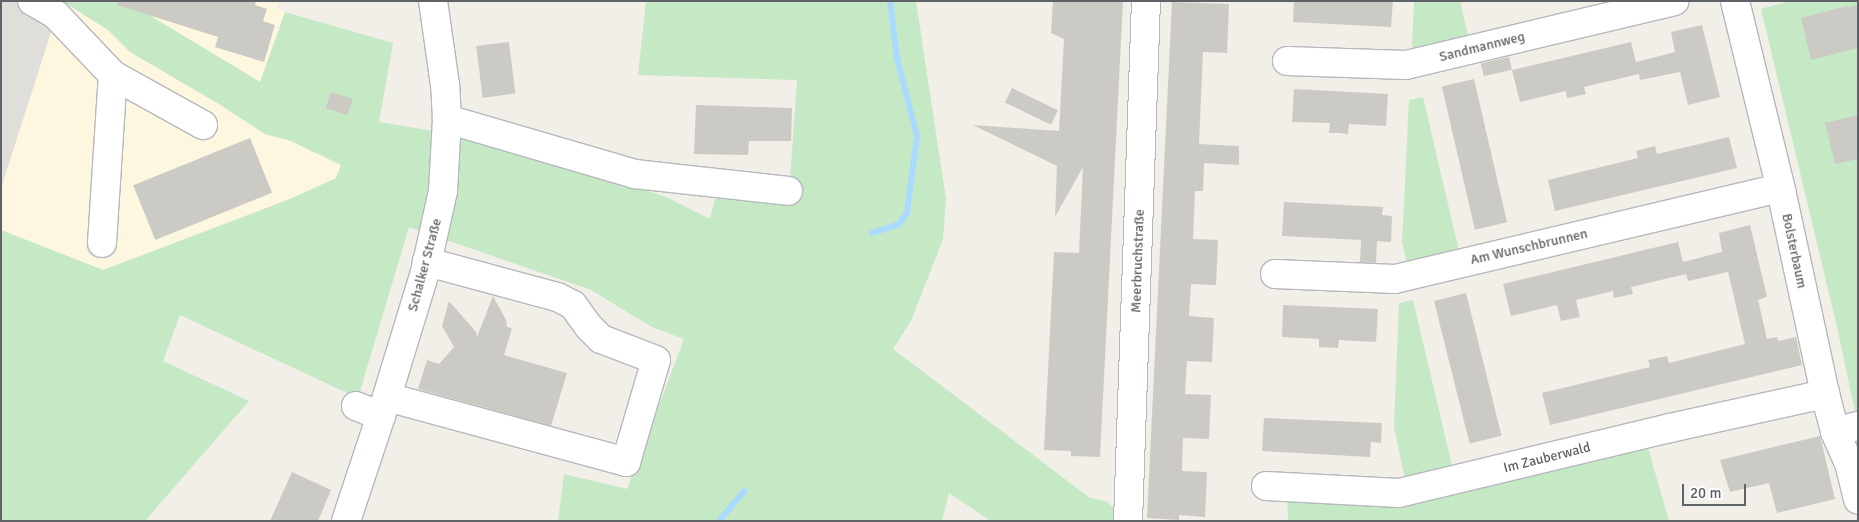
<!DOCTYPE html>
<meta charset="utf-8">
<style>
body{margin:0}
#map{position:relative;width:1859px;height:522px;overflow:hidden;background:#f1efe8;font-family:Signika,sans-serif}
div>[style]{position:absolute}
.commercial>*{inset:0;background:#fef7e0}
.industrial>*{inset:0;background:#e0deda}
.green>*{inset:0;background:#c5e8c5}
.stream>*{height:6px;margin:-3px;padding:0 3px;transform-origin:3px;border-radius:3px;background:#aadaff}
.building>*{inset:0;background:#cccac5;transform-origin:0 0}
.roads{filter:drop-shadow(1px 0 #b5b8bc) drop-shadow(-1px 0 #b5b8bc) drop-shadow(0 1px #b5b8bc) drop-shadow(0 -1px #b5b8bc)}
.minor>*{height:28px;margin:-14px;padding:0 14px;transform-origin:14px;border-radius:14px;background:#fff}
span{translate:-50% -50%;white-space:nowrap;text-align:center;line-height:1.15;-webkit-text-stroke:5px #fff;paint-order:stroke}
.street-label{font-size:14px;color:#5f6368}
.frame{position:absolute;inset:0;border:2px solid #5f6368;pointer-events:none}
.scale{position:absolute;left:1682px;top:484px;width:64px;height:22px;box-sizing:border-box;border:2px solid #5f6368;border-top:0;padding-left:6px;font-size:15px;line-height:18px;white-space:nowrap;color:#5f6368;-webkit-text-stroke:4px #fff;paint-order:stroke}
</style>
<div id="map">
<div class="commercial">
<div style="clip-path:polygon(61px 1px,108px 30px,130px 52px,219px 104px,265px 134px,291px 141px,341px 165px,336px 178px,290px 199px,103px 270px,1px 230px,1px 188px)"></div>
<div style="clip-path:polygon(126px 1px,277px 1px,278px 9px,285px 12px,260px 82px)"></div>
</div>
<div class="industrial">
<div style="clip-path:polygon(1px 1px,61px 1px,1px 188px)"></div>
</div>
<div class="green">
<div style="clip-path:polygon(62px 1px,126px 1px,260px 82px,285px 12px,393px 43px,379px 122px,468px 137px,550px 159px,666px 197px,710px 219px,718px 187px,789px 194px,797px 80px,638px 75px,646px 1px,916px 1px,946px 199px,943px 239px,911px 321px,893px 349px,1090px 498px,1106px 501px,1129px 521px,991px 521px,949px 493px,942px 521px,558px 521px,564px 474px,627px 489px,684px 339px,652px 327px,591px 290px,409px 227px,358px 398px,180px 315px,163px 361px,249px 401px,145px 521px,1px 521px,1px 230px,103px 270px,290px 199px,336px 178px,341px 165px,291px 141px,265px 134px,219px 104px,130px 52px,108px 30px)"></div>
<div style="clip-path:polygon(1414px 1px,1460px 1px,1470px 44px,1415px 57px,1412px 46px)"></div>
<div style="clip-path:polygon(1789px 1px,1858px 1px,1858px 426px,1837px 327px,1761px 9px)"></div>
<div style="clip-path:polygon(1423px 97px,1461px 260px,1409px 271px,1402px 242px,1409px 100px)"></div>
<div style="clip-path:polygon(1413px 300px,1454px 474px,1644px 434px,1669px 521px,1288px 521px,1287px 485px,1406px 484px,1394px 427px,1399px 303px)"></div>
</div>
<div class="stream">
<div style="left:872px;top:233px;width:28px;rotate:-18deg"></div>
<div style="left:899px;top:224px;width:14px;rotate:-54deg"></div>
<div style="left:907px;top:213px;width:78px;rotate:-82.6deg"></div>
<div style="left:917px;top:136px;width:81px;rotate:-104.4deg"></div>
<div style="left:897px;top:58px;width:57px;rotate:-97deg"></div>
<div style="left:719px;top:521px;width:39px;rotate:-50deg"></div>
</div>
<div class="building">
<div style="clip-path:polygon(118px 1px,256px 1px,255px 5px,267px 9px,263px 21px,275px 25px,264px 62px,215px 47px,218px 37px,117px 5px)"></div>
<div style="clip-path:polygon(1053px 1px,1123px 1px,1100px 457px,1071px 456px,1071px 451px,1044px 450px,1054px 252px,1079px 253px,1083px 167px,1055px 217px,1057px 166px,973px 125px,1059px 131px,1064px 39px,1051px 33px)"></div>
<div style="clip-path:polygon(1294px 1px,1393px 1px,1391px 27px,1293px 22px)"></div>
<div style="clip-path:polygon(1172px 2px,1229px 4px,1227px 53px,1203px 52px,1199px 144px,1239px 146px,1239px 165px,1204px 163px,1203px 191px,1195px 191px,1193px 239px,1218px 240px,1217px 263px,1216px 285px,1191px 284px,1189px 316px,1214px 318px,1212px 362px,1187px 361px,1185px 394px,1211px 395px,1209px 439px,1183px 438px,1182px 471px,1207px 472px,1206px 495px,1205px 517px,1179px 515px,1179px 520px,1147px 518px)"></div>
<div style="clip-path:polygon(1858px 5px,1858px 48px,1811px 60px,1801px 18px,1847px 6px,1848px 7px)"></div>
<div style="clip-path:polygon(1702px 25px,1720px 97px,1688px 105px,1680px 72px,1640px 80px,1639px 74px,1584px 87px,1586px 94px,1577px 96px,1567px 98px,1566px 91px,1520px 102px,1512px 70px,1631px 42px,1636px 62px,1675px 52px,1671px 32px)"></div>
<div style="left:509px;top:42px;width:52px;height:33px;rotate:83deg"></div>
<div style="left:1509px;top:57px;width:13px;height:29px;rotate:77deg"></div>
<div style="left:1474px;top:79px;width:147px;height:33px;rotate:77deg"></div>
<div style="left:1012px;top:88px;width:51px;height:16px;rotate:26deg"></div>
<div style="clip-path:polygon(1294px 89px,1388px 94px,1386px 126px,1349px 124px,1348px 134px,1339px 133px,1329px 133px,1330px 123px,1292px 122px)"></div>
<div style="left:331px;top:92px;width:23px;height:17px;rotate:18deg"></div>
<div style="clip-path:polygon(696px 105px,792px 108px,791px 141px,749px 141px,748px 155px,694px 154px)"></div>
<div style="clip-path:polygon(1858px 115px,1858px 159px,1835px 164px,1825px 123px)"></div>
<div style="clip-path:polygon(1729px 137px,1737px 168px,1555px 211px,1548px 180px,1638px 158px,1636px 151px,1655px 146px,1657px 154px)"></div>
<div style="left:250px;top:138px;width:59px;height:126px;rotate:68deg"></div>
<div style="clip-path:polygon(1284px 202px,1383px 207px,1382px 215px,1392px 216px,1391px 242px,1377px 241px,1376px 263px,1360px 262px,1361px 240px,1282px 236px)"></div>
<div style="clip-path:polygon(1750px 225px,1767px 297px,1758px 300px,1767px 339px,1777px 337px,1778px 341px,1796px 337px,1802px 365px,1550px 425px,1542px 393px,1650px 367px,1648px 360px,1667px 356px,1669px 363px,1745px 344px,1728px 272px,1688px 281px,1686px 274px,1631px 287px,1633px 294px,1614px 298px,1613px 291px,1576px 300px,1580px 317px,1561px 321px,1557px 305px,1511px 316px,1503px 284px,1678px 242px,1683px 262px,1722px 252px,1719px 233px)"></div>
<div style="left:1466px;top:293px;width:147px;height:33px;rotate:76deg"></div>
<div style="clip-path:polygon(493px 296px,506px 320px,507px 327px,512px 328px,504px 355px,567px 373px,551px 426px,418px 389px,427px 360px,439px 364px,454px 347px,442px 326px,449px 301px,476px 332px,477px 337px)"></div>
<div style="clip-path:polygon(1283px 305px,1378px 309px,1376px 342px,1339px 340px,1338px 348px,1319px 347px,1319px 339px,1282px 337px)"></div>
<div style="clip-path:polygon(1264px 418px,1382px 423px,1381px 443px,1371px 442px,1370px 457px,1262px 451px)"></div>
<div style="clip-path:polygon(1820px 436px,1835px 499px,1777px 513px,1769px 483px,1730px 492px,1720px 460px)"></div>
<div style="clip-path:polygon(292px 472px,331px 490px,318px 521px,270px 521px)"></div>
</div>
<div class="roads">
<div class="minor">
<div style="left:32px;top:1px;width:28px;rotate:30deg"></div>
<div style="left:56px;top:15px;width:83px;rotate:46.5deg"></div>
<div style="left:113px;top:75px;width:103px;rotate:29.1deg"></div>
<div style="left:1735px;top:1px;width:195px;rotate:76.3deg"></div>
<div style="left:1781px;top:190px;width:209px;rotate:77.8deg"></div>
<div style="left:1825px;top:394px;width:39px;rotate:75deg"></div>
<div style="left:1835px;top:432px;width:34px;rotate:66deg"></div>
<div style="left:1849px;top:463px;width:38px;rotate:76deg"></div>
<div style="left:1287px;top:61px;width:119px;rotate:1.9deg"></div>
<div style="left:1406px;top:65px;width:276px;rotate:-13.4deg"></div>
<div style="left:447px;top:119px;width:196px;rotate:16.3deg"></div>
<div style="left:635px;top:174px;width:154px;rotate:6.3deg"></div>
<div style="left:102px;top:243px;width:168px;rotate:-86.3deg"></div>
<div style="left:1275px;top:274px;width:120px;rotate:2.4deg"></div>
<div style="left:1395px;top:279px;width:396px;rotate:-13.3deg"></div>
<div style="left:387px;top:397px;width:248px;rotate:15.2deg"></div>
<div style="left:626px;top:462px;width:106px;rotate:-73.6deg"></div>
<div style="left:656px;top:360px;width:59px;rotate:-159.1deg"></div>
<div style="left:601px;top:339px;width:17px;rotate:-135deg"></div>
<div style="left:589px;top:327px;width:27px;rotate:-126deg"></div>
<div style="left:573px;top:305px;width:18px;rotate:-153deg"></div>
<div style="left:557px;top:297px;width:135px;rotate:-164.9deg"></div>
<div style="left:356px;top:406px;width:27px;rotate:22deg"></div>
<div style="left:1835px;top:432px;width:24px;rotate:-15deg"></div>
<div style="left:1266px;top:486px;width:133px;rotate:3deg"></div>
<div style="left:1399px;top:493px;width:279px;rotate:-13.5deg"></div>
<div style="left:1670px;top:428px;width:159px;rotate:-12.4deg"></div>
<div style="left:346px;top:521px;width:111px;rotate:-71.6deg"></div>
<div style="left:381px;top:416px;width:151px;rotate:-73deg"></div>
<div style="left:425px;top:272px;width:83px;rotate:-77.5deg"></div>
<div style="left:443px;top:191px;width:72px;rotate:-86.8deg"></div>
<div style="left:447px;top:119px;width:34px;rotate:-93deg"></div>
<div style="left:445px;top:85px;width:85px;rotate:-98.1deg"></div>
<div style="left:1128px;top:521px;width:520px;rotate:-88.02deg"></div>
</div>
</div>
<div class="street-label">
<span style="left:1482px;top:47px;rotate:-14deg">Sandmannweg</span>
<span style="left:1529px;top:247px;rotate:-13deg">Am Wunschbrunnen</span>
<span style="left:1794px;top:251px;rotate:78deg">Bolsterbaum</span>
<span style="left:1138px;top:261px;rotate:-88deg">Meerbruchstraße</span>
<span style="left:425px;top:265px;rotate:-75deg">Schalker Straße</span>
<span style="left:1547px;top:458px;rotate:-14deg">Im Zauberwald</span>
</div>
<div class="frame"></div>
<div class="scale">20 m</div>
</div>
